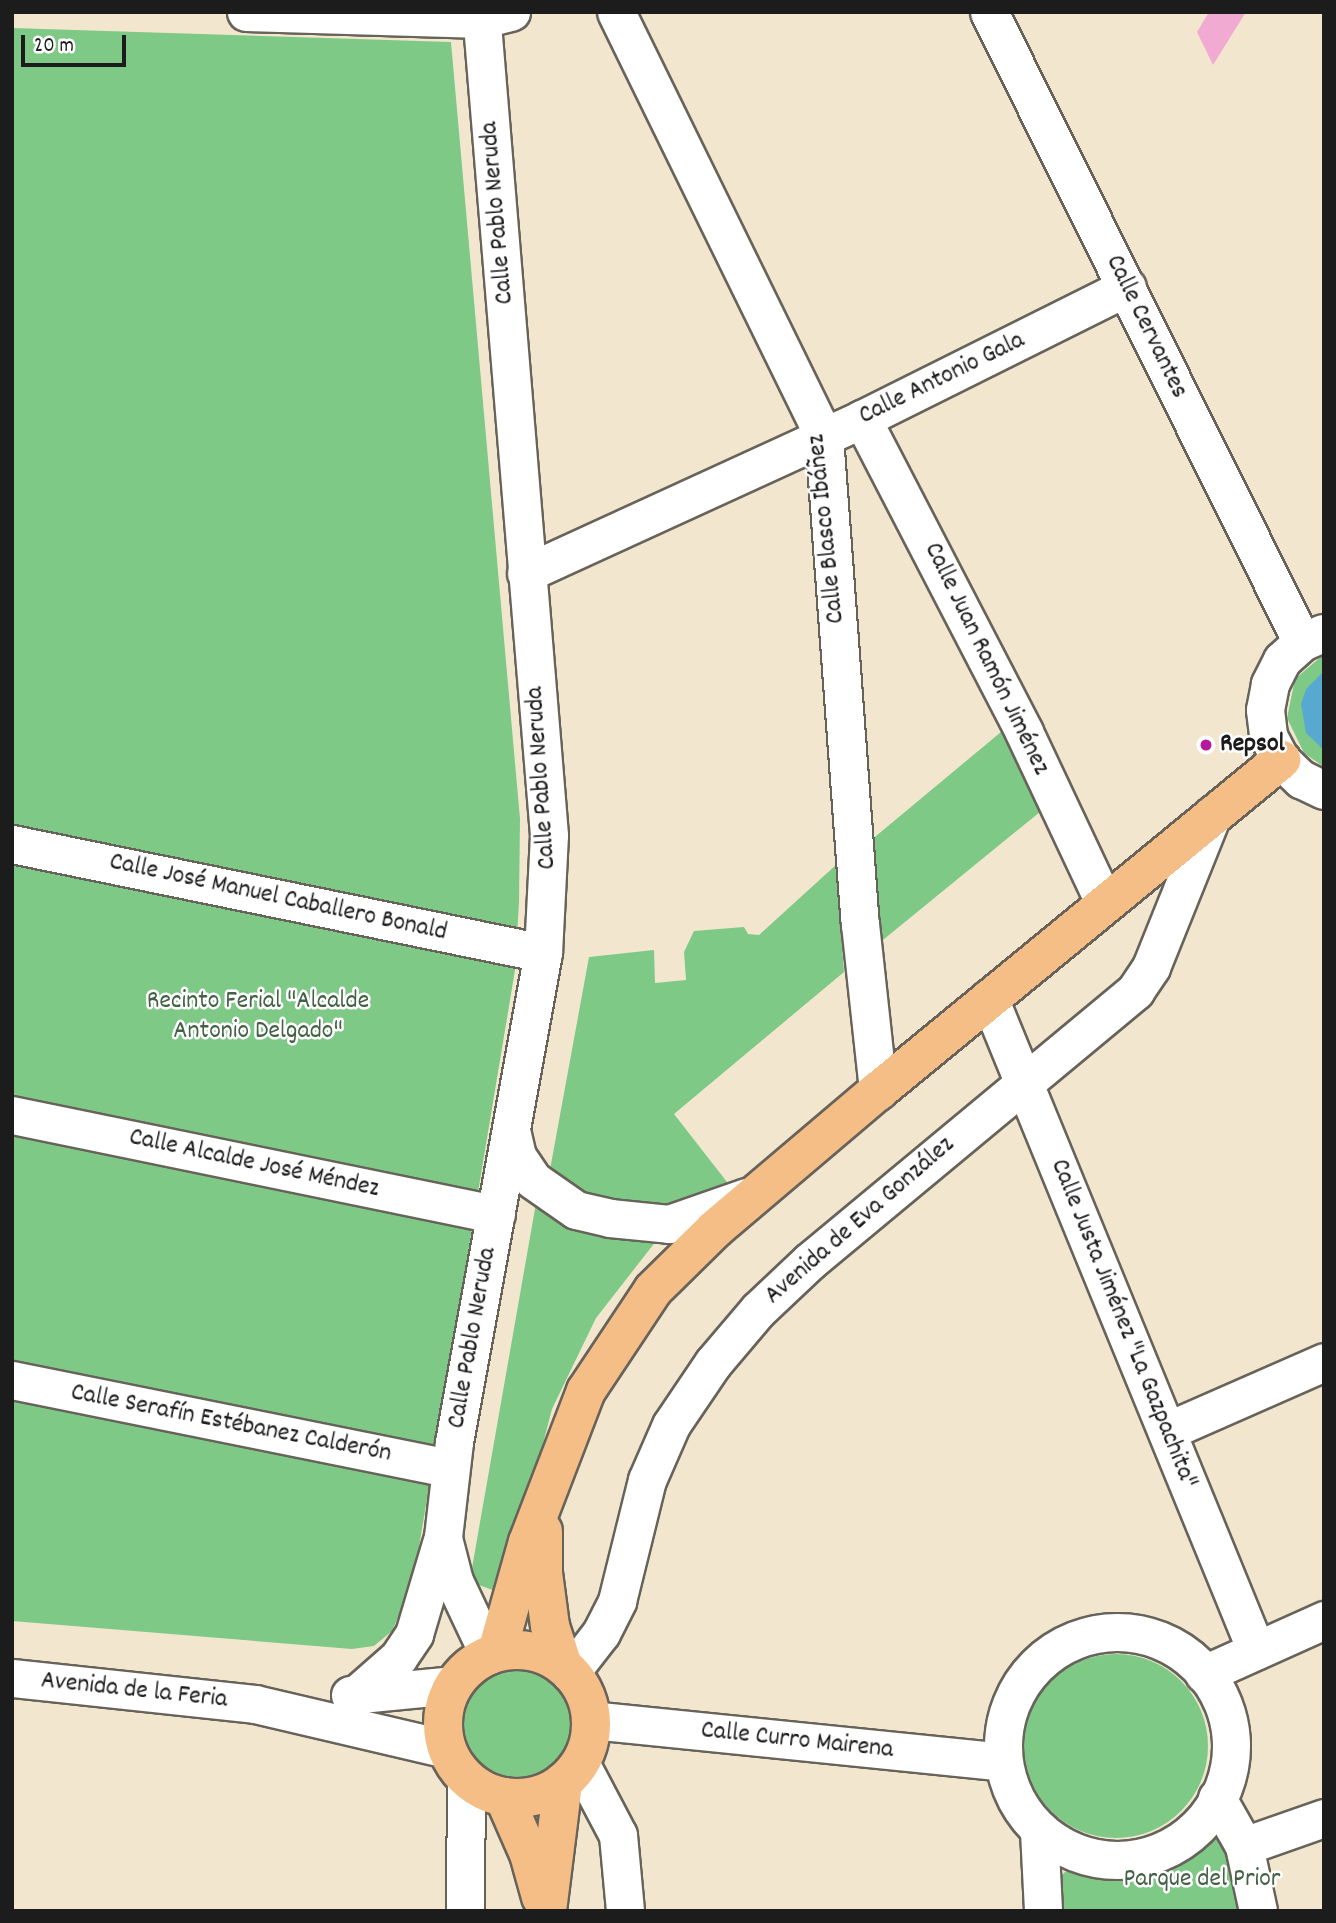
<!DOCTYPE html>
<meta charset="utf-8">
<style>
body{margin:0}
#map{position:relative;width:1336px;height:1923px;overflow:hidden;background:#f2e7ce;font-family:Dekko,sans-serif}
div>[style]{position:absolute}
.green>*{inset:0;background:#7fc986}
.round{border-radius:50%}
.water>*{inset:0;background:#57a9d2}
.building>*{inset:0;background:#f1abd3}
.roads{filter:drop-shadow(2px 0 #67635a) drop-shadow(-2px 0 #67635a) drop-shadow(0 2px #67635a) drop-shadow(0 -2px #67635a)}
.minor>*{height:37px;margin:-18.5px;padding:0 18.5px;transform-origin:18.5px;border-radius:18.5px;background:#fff}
.minor>.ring{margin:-18.5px;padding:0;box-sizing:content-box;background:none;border:37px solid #fff;border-radius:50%}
.major>*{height:38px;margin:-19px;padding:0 19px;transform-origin:19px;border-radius:19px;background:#f6be87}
.major>.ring{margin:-19px;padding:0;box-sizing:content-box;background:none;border:38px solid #f6be87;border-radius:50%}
.dots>*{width:19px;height:19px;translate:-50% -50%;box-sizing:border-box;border:4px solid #fff;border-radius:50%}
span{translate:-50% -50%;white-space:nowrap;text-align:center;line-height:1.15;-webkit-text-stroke:5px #fff;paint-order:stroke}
.street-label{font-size:26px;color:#1c1c1c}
.poi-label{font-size:26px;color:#1c1c1c;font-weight:700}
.left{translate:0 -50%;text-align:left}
.park-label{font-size:26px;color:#446146}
.frame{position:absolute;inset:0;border:14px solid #1c1c1c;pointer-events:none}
.scale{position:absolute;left:21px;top:35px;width:105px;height:32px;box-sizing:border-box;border:4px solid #1c1c1c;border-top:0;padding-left:9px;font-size:21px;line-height:24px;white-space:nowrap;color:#1c1c1c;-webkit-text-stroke:5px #fff;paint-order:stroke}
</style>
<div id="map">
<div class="green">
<div style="clip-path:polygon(12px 28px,451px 42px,520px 819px,519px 902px,515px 970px,413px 1583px,392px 1631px,374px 1646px,352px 1649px,12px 1621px)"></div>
<div style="clip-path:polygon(1324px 654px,1324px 767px,1304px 753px,1287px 718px,1295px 679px)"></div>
<div style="clip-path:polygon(1007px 727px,1046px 807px,878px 944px,870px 841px)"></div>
<div style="clip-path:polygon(836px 865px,844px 972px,674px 1114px,734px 1191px,671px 1210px,569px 1195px,549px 1175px,589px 957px,654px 950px,655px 983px,686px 980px,684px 952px,694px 931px,744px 927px,748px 934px,759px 935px)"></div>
<div style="clip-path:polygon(536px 1203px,660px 1236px,596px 1318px,552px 1409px,509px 1575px,498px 1592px,476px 1584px,472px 1568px)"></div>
<div class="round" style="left:1024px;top:1654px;width:184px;height:184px"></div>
<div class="round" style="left:464px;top:1669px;width:108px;height:108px"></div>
<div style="clip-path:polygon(1218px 1838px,1230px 1848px,1244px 1911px,1058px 1911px,1058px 1879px,1065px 1872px,1146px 1874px,1195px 1849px,1205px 1839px)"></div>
</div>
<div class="water">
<div style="clip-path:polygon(1324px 671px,1324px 750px,1306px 733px,1301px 704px,1306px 689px)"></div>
</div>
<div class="building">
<div style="clip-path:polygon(1209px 12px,1246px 12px,1213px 65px,1197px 32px)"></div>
</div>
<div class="roads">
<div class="minor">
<div style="left:246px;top:12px;width:236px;rotate:1.7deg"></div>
<div style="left:482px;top:19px;width:30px;rotate:-14deg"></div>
<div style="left:616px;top:12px;width:473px;rotate:63.9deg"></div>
<div style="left:824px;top:437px;width:488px;rotate:85.8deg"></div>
<div style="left:860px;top:924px;width:168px;rotate:83.8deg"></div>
<div style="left:989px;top:12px;width:703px;rotate:63.58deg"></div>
<div style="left:862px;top:419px;width:352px;rotate:62.6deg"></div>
<div style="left:1024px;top:732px;width:188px;rotate:64.8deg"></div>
<div style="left:526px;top:573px;width:370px;rotate:-24.6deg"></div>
<div style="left:862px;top:419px;width:296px;rotate:-26.5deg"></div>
<div style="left:1323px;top:633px;width:23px;rotate:157deg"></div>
<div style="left:1302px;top:642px;width:27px;rotate:138deg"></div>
<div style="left:1282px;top:660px;width:27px;rotate:117deg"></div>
<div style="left:1270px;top:684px;width:26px;rotate:101deg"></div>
<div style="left:1265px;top:710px;width:26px;rotate:83deg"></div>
<div style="left:1268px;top:736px;width:27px;rotate:62deg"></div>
<div style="left:1281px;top:760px;width:28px;rotate:44deg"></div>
<div style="left:1301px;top:779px;width:25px;rotate:26deg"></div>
<div style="left:12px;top:844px;width:542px;rotate:11.6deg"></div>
<div style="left:989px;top:998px;width:705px;rotate:67.73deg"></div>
<div style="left:12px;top:1115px;width:494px;rotate:11.6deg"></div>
<div style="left:511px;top:1130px;width:27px;rotate:77deg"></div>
<div style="left:517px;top:1156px;width:29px;rotate:56deg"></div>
<div style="left:533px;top:1180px;width:52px;rotate:34.9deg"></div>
<div style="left:576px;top:1210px;width:35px;rotate:13deg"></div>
<div style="left:610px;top:1218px;width:59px;rotate:5.8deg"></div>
<div style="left:669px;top:1224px;width:82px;rotate:-19.3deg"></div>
<div style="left:12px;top:1380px;width:447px;rotate:11.4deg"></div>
<div style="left:1167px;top:1431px;width:171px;rotate:-23.7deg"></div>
<div style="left:443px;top:1538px;width:44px;rotate:75.7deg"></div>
<div style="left:454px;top:1581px;width:82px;rotate:64.7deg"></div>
<div class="ring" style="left:1003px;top:1632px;width:191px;height:191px"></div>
<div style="left:570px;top:1673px;width:51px;rotate:-52.2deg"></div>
<div style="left:601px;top:1633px;width:36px;rotate:-63deg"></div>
<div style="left:617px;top:1601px;width:125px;rotate:-76.1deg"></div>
<div style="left:647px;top:1480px;width:60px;rotate:-66.4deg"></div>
<div style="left:671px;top:1425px;width:75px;rotate:-55.9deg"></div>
<div style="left:713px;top:1363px;width:70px;rotate:-49.7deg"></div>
<div style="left:758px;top:1310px;width:71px;rotate:-43.3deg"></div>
<div style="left:810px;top:1261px;width:423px;rotate:-39.7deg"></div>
<div style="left:1135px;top:991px;width:29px;rotate:-56deg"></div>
<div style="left:1151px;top:967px;width:164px;rotate:-68.1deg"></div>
<div style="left:1204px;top:1674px;width:132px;rotate:-24.2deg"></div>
<div style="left:12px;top:1678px;width:244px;rotate:6.1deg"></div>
<div style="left:255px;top:1704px;width:197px;rotate:13.2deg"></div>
<div style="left:357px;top:1694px;width:55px;rotate:-41.3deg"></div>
<div style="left:398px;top:1658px;width:29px;rotate:-56deg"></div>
<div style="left:414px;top:1634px;width:101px;rotate:-73.4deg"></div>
<div style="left:443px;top:1537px;width:96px;rotate:-83.4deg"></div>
<div style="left:454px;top:1442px;width:497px;rotate:-79.7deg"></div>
<div style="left:543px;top:953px;width:118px;rotate:-87.1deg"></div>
<div style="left:549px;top:835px;width:826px;rotate:-94.72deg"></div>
<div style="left:350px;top:1695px;width:103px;rotate:-5.5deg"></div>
<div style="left:591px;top:1720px;width:414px;rotate:5.8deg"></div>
<div style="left:580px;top:1763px;width:81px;rotate:62.2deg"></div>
<div style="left:618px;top:1835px;width:76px;rotate:84.7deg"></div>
<div style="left:1217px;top:1798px;width:55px;rotate:60.6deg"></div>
<div style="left:1244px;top:1846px;width:66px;rotate:77.8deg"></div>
<div style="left:1039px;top:1831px;width:80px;rotate:87.1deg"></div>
<div style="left:1244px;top:1846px;width:85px;rotate:-19.3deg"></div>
<div style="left:465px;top:1911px;width:132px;rotate:-89.6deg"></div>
</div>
<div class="major">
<div style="left:543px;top:1531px;width:42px;rotate:90deg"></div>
<div style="left:543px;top:1573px;width:53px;rotate:82.5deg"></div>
<div style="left:550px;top:1626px;width:42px;rotate:72deg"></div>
<div class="ring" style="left:443px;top:1650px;width:110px;height:110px"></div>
<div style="left:497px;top:1652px;width:114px;rotate:-74.3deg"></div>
<div style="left:528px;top:1542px;width:162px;rotate:-69deg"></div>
<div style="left:586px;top:1391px;width:121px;rotate:-56.4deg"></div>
<div style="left:653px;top:1290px;width:87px;rotate:-44.5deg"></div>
<div style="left:715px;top:1229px;width:214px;rotate:-40.3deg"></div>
<div style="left:878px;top:1091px;width:522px;rotate:-39.4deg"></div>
<div style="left:504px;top:1797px;width:62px;rotate:66.3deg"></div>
<div style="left:529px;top:1854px;width:45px;rotate:74.4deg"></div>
<div style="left:547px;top:1911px;width:130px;rotate:-82.9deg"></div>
</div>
</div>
<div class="dots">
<div style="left:1206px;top:745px;background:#b5179e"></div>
</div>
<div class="street-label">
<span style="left:498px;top:213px;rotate:-95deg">Calle Pablo Neruda</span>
<span style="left:1146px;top:327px;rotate:64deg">Calle Cervantes</span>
<span style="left:942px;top:379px;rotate:-26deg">Calle Antonio Gala</span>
<span style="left:827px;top:529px;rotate:-96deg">Calle Blasco Ibáñez</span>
<span style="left:986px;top:659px;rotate:64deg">Calle Juan Ramón Jiménez</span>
<span style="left:542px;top:778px;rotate:-94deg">Calle Pablo Neruda</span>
<span style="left:278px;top:898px;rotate:12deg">Calle José Manuel Caballero Bonald</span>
<span style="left:254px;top:1164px;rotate:12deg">Calle Alcalde José Méndez</span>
<span style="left:860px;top:1221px;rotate:-41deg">Avenida de Eva González</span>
<span style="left:1123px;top:1324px;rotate:68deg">Calle Justa Jiménez "La Gazpachita"</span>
<span style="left:473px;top:1338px;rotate:-80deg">Calle Pablo Neruda</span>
<span style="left:231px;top:1424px;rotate:11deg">Calle Serafín Estébanez Calderón</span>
<span style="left:134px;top:1691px;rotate:6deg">Avenida de la Feria</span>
<span style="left:797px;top:1741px;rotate:6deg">Calle Curro Mairena</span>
</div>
<div class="poi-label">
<span class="left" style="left:1220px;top:745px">Repsol</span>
</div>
<div class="park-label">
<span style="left:258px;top:1017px">Recinto Ferial "Alcalde<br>Antonio Delgado"</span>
<span style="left:1202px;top:1880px">Parque del Prior</span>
</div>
<div class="frame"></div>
<div class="scale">20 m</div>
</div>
